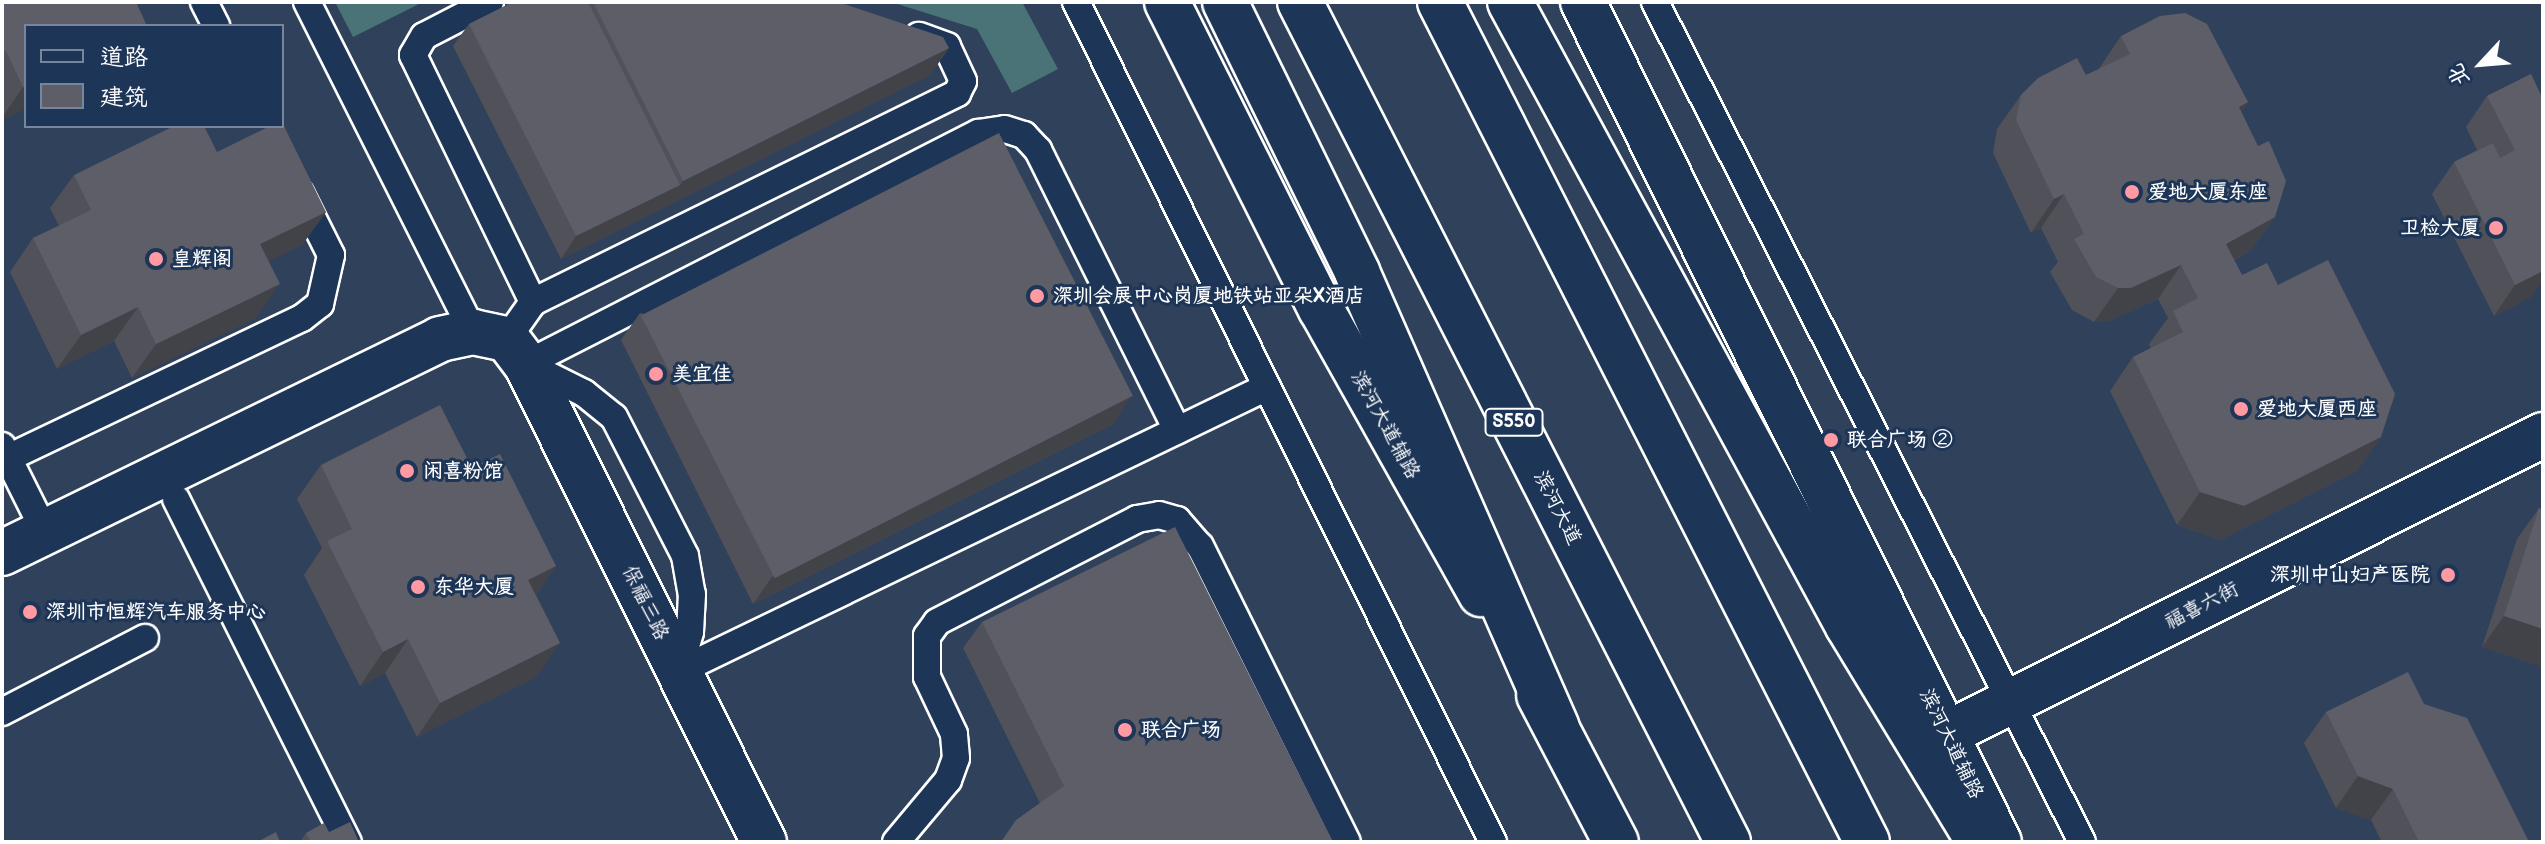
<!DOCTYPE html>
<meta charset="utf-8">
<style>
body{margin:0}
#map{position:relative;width:2545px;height:844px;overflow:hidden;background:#30415c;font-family:"Balsamiq Sans","LXGW WenKai TC",sans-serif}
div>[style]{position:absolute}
.green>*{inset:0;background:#4a7378}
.roads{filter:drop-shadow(2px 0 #fff) drop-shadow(-2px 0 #fff) drop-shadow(0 2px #fff) drop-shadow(0 -2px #fff)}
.lane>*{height:26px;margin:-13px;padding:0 13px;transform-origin:13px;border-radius:13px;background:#1d3557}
.street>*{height:44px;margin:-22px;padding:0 22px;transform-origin:22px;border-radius:22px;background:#1d3557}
.primary>*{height:44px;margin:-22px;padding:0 22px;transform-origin:22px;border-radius:22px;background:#1d3557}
.highway>*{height:44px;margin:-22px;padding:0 22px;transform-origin:22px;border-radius:22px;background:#1d3557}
.wall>*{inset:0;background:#515159}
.shaded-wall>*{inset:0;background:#424249}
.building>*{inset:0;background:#5e5e68;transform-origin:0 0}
.dots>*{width:22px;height:22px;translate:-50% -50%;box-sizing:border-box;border:4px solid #1d3557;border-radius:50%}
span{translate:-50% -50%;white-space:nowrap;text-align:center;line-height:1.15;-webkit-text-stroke:6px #1d3557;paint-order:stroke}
.shield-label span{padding:2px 6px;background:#1d3557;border:2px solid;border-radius:6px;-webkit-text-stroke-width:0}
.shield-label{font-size:18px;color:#fff;font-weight:700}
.poi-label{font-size:20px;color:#fff;font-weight:700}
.left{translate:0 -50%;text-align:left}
.right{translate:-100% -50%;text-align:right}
.street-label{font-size:20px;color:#fff}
.frame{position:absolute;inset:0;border:4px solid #fff;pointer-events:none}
.legend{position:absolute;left:24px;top:24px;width:260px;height:104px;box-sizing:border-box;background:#1d3557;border:2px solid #77869a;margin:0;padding:10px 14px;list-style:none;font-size:24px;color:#fff}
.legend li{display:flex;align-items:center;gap:16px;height:40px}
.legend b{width:40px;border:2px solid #77869a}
.north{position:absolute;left:2441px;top:24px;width:80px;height:80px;-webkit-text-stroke:6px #1d3557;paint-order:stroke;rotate:244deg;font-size:22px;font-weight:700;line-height:32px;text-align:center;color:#fff}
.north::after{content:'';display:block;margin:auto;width:28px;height:36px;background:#fff;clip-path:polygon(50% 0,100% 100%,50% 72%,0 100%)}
</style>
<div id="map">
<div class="green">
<div style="clip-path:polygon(335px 2px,423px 2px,353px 37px)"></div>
<div style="clip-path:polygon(891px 2px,1022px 2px,1058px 69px,1012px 93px,977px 29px)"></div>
</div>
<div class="roads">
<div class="lane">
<div style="left:204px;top:2px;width:27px;rotate:63deg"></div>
<div style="left:307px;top:2px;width:369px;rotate:63.3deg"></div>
<div style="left:490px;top:2px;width:74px;rotate:152.7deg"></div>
<div style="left:424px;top:36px;width:22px;rotate:120deg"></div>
<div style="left:413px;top:55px;width:275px;rotate:64.1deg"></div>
<div style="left:1076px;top:2px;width:938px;rotate:63.6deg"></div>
<div style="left:1655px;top:2px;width:942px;rotate:63.05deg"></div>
<div style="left:507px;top:339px;width:45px;rotate:-54.9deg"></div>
<div style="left:533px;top:302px;width:473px;rotate:-26.2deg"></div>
<div style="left:957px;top:93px;width:13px;rotate:-63deg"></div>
<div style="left:963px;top:81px;width:38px;rotate:-115deg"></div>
<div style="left:947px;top:46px;width:30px;rotate:-160deg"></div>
<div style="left:526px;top:364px;width:508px;rotate:-27.07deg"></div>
<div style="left:978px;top:133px;width:27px;rotate:-8deg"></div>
<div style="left:1005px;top:129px;width:20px;rotate:18deg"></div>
<div style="left:1024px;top:135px;width:21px;rotate:47deg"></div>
<div style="left:1038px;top:150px;width:313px;rotate:63.6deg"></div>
<div style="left:526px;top:364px;width:65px;rotate:26.6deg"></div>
<div style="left:584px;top:393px;width:38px;rotate:39deg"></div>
<div style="left:614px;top:417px;width:156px;rotate:62.9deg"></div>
<div style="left:685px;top:556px;width:39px;rotate:80deg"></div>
<div style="left:692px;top:594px;width:38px;rotate:93deg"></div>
<div style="left:690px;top:632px;width:41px;rotate:105.8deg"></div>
<div style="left:2px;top:446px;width:96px;rotate:63.4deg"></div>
<div style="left:8px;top:458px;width:326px;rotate:-25.5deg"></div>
<div style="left:302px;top:318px;width:23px;rotate:-38deg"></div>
<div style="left:320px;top:304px;width:50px;rotate:-77.3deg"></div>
<div style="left:331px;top:255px;width:69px;rotate:-116.6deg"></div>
<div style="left:176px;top:499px;width:384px;rotate:63.4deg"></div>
<div style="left:679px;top:671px;width:653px;rotate:-25.78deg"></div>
<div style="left:2px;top:712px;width:161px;rotate:-27.4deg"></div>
<div style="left:896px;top:842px;width:81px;rotate:-50deg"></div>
<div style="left:948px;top:780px;width:23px;rotate:-70deg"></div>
<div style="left:956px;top:758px;width:24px;rotate:-95deg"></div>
<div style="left:954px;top:734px;width:63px;rotate:-115.3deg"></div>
<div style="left:927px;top:677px;width:41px;rotate:-90deg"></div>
<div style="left:927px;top:636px;width:17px;rotate:-54deg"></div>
<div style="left:937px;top:622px;width:225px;rotate:-27.2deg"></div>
<div style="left:1137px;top:519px;width:22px;rotate:-10deg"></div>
<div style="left:1159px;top:515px;width:19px;rotate:16deg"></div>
<div style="left:1177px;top:520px;width:35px;rotate:49deg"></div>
<div style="left:1200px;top:546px;width:330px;rotate:63.6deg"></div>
</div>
<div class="street">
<div style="left:2px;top:553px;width:487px;rotate:-26deg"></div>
<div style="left:440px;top:339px;width:34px;rotate:-12deg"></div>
<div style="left:473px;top:332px;width:35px;rotate:12deg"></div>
<div style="left:507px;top:339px;width:31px;rotate:53deg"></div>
<div style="left:526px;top:364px;width:534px;rotate:63.53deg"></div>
<div style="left:1946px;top:734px;width:668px;rotate:-26.6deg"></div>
</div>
<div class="primary">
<div style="left:1167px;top:2px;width:343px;rotate:63.4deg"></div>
<div style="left:1321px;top:309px;width:327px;rotate:60.7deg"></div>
<div style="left:1583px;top:2px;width:937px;rotate:63.65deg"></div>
<div style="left:1539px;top:695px;width:166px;rotate:62.4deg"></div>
</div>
<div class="highway">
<div style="left:1225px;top:2px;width:301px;rotate:63.9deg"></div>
<div style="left:1357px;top:272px;width:497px;rotate:66.3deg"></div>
<div style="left:1300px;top:2px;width:943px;rotate:63deg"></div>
<div style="left:1440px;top:2px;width:942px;rotate:63.05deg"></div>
<div style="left:1510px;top:2px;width:710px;rotate:61.56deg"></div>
<div style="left:1848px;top:626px;width:253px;rotate:58.8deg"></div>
</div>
</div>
<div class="wall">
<div style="clip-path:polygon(2px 2px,142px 2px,137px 5px,26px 26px,26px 108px,2px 120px)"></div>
<div style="clip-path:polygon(513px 2px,838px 2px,949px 48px,930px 75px,561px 259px,453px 46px,469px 24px)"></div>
<div style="clip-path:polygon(2121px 36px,2248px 102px,2241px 112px,2275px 217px,2251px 250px,2234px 260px,2242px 275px,2278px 285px,2381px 437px,2357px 471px,2220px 540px,2177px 525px,2110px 391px,2133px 357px,2151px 348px,2149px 344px,2168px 318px,2158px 299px,2107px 322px,2094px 322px,2072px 310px,2050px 272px,2058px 262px,2041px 228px,2031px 233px,1993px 153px,1997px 129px,2021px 95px,2086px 75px,2098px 70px)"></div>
<div style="clip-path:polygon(2531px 74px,2531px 297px,2494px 316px,2432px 194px,2454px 162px,2477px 150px,2466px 127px,2487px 96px)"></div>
<div style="clip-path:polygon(217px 152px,326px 212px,302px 245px,269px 261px,256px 318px,132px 378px,114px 341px,57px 369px,10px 272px,33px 238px,59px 226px,50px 208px,74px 175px)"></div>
<div style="clip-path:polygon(640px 313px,1113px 424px,753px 604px,621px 340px)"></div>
<div style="clip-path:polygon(321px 465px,472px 468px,556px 566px,536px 595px,560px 643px,536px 677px,417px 737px,385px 673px,360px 686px,304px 575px,322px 548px,297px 499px)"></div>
<div style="clip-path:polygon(2539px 508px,2543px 510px,2543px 672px,2540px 666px,2482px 647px,2517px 539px)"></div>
<div style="clip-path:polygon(982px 622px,1333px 842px,1040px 803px,963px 648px)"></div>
<div style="clip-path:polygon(2424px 704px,2529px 842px,2382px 842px,2371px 820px,2336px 808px,2304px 743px,2326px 712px)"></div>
<div style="clip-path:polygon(329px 832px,359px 842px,300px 842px,306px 833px)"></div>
</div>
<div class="shaded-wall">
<div style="clip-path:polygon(949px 48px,930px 75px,561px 259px,576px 236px,680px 185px,683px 181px)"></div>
<div style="clip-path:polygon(26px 86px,26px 108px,2px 120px,2px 118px,23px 87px)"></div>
<div style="clip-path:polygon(2248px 102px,2225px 136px,2239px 107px)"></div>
<div style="clip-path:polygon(2064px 194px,2041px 228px,2031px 233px,2054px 199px)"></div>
<div style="clip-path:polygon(326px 212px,302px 245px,237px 277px,260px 244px)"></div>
<div style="clip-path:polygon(2275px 217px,2251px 250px,2202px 277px,2226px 244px)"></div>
<div style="clip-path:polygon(2181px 265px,2158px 299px,2107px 322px,2094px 322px,2118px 288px)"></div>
<div style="clip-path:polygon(2543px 271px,2543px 280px,2531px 297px,2494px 316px,2515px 285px)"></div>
<div style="clip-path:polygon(280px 284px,256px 318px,132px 378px,156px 344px)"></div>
<div style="clip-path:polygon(138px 307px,114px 341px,57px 369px,81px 335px)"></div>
<div style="clip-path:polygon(1131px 397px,1113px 424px,753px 604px,772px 577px)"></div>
<div style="clip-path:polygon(2381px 437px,2357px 471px,2220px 540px,2177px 525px,2200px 492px)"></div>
<div style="clip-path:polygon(556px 566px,533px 599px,528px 580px)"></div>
<div style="clip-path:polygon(2504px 616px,2543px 629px,2543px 662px,2540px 666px,2482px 647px)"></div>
<div style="clip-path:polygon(408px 639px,385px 673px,360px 686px,383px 652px)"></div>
<div style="clip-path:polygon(560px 643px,536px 677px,417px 737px,440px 703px)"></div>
<div style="clip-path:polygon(2358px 776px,2393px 789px,2371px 820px,2336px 808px)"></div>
</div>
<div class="building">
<div style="clip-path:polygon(2px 2px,136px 2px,147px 26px,26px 26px,26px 86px,23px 87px,6px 51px,2px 52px)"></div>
<div style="clip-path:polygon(513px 2px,588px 2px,680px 185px,576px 236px,469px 24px)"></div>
<div style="clip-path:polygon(593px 2px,838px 2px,943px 37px,949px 48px,683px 181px)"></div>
<div style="clip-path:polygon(2185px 13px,2207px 24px,2248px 102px,2239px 107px,2258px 146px,2269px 141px,2286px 181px,2275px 217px,2226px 244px,2242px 275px,2267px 263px,2278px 285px,2328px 260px,2395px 394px,2381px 437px,2244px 506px,2200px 492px,2133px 357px,2183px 332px,2173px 311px,2198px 298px,2181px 265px,2131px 288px,2118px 288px,2096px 277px,2074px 239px,2084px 234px,2064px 194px,2054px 199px,2016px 120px,2021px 95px,2038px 78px,2077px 58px,2086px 75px,2130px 54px,2121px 36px,2160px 16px)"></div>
<div style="clip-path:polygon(2531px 74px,2543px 99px,2543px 241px,2541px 242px,2543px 246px,2543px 271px,2515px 285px,2454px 162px,2493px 143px,2500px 158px,2515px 150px,2487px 96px)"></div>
<div style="clip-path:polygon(282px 122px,326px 212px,260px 244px,280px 284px,156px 344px,138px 307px,81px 335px,33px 238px,91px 210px,74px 175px,174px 126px,204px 126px,217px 152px,270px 126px,282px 126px)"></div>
<div style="left:999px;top:133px;width:295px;height:402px;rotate:63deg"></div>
<div style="clip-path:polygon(440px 405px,472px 468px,500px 454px,556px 566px,528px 580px,560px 643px,440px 703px,408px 639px,383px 652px,327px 541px,352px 529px,321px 465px)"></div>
<div style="clip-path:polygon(2539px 508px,2543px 510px,2543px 629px,2504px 616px)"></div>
<div style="clip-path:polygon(1175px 527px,1333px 842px,1001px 842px,1016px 820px,1064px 786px,982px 622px)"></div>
<div style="clip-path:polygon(2408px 672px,2424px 704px,2467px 718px,2529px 842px,2419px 842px,2393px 789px,2358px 776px,2326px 712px)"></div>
<div style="clip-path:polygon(350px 822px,359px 842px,311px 842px,306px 833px,324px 823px,329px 832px)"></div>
<div style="clip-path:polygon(276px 832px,280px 842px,257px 842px)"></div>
</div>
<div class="dots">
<div style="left:2132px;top:192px;background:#ff9aa2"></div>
<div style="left:2496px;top:228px;background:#ff9aa2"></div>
<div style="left:156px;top:259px;background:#ff9aa2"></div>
<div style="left:1037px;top:296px;background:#ff9aa2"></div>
<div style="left:656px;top:374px;background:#ff9aa2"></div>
<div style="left:2241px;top:409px;background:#ff9aa2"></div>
<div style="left:1831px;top:440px;background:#ff9aa2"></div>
<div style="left:407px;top:471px;background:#ff9aa2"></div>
<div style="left:2448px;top:575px;background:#ff9aa2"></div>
<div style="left:418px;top:587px;background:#ff9aa2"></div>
<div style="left:30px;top:612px;background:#ff9aa2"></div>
<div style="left:1125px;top:730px;background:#ff9aa2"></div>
</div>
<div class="shield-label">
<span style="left:1514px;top:422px">S550</span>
</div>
<div class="poi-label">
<span class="left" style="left:2148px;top:192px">爱地大厦东座</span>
<span class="right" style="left:2480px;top:228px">卫检大厦</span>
<span class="left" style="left:172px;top:259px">皇辉阁</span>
<span class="left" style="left:1053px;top:296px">深圳会展中心岗厦地铁站亚朵X酒店</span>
<span class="left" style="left:672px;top:374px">美宜佳</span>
<span class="left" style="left:2257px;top:409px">爱地大厦西座</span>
<span class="left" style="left:1847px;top:440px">联合广场 ②</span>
<span class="left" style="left:423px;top:471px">闲喜粉馆</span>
<span class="right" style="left:2430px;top:575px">深圳中山妇产医院</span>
<span class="left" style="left:434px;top:587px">东华大厦</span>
<span class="left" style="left:46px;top:612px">深圳市恒辉汽车服务中心</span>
<span class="left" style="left:1141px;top:730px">联合广场</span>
</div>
<div class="street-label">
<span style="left:1385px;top:425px;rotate:61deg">滨河大道辅路</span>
<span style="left:1557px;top:508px;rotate:63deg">滨河大道</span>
<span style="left:645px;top:603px;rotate:64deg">保福三路</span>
<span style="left:2202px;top:606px;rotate:-27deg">福喜六街</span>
<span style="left:1951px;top:744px;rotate:64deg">滨河大道辅路</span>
</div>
<div class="frame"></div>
<ul class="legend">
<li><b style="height:10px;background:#1d3557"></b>道路</li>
<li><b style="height:22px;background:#5e5e68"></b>建筑</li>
</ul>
<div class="north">北</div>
</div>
